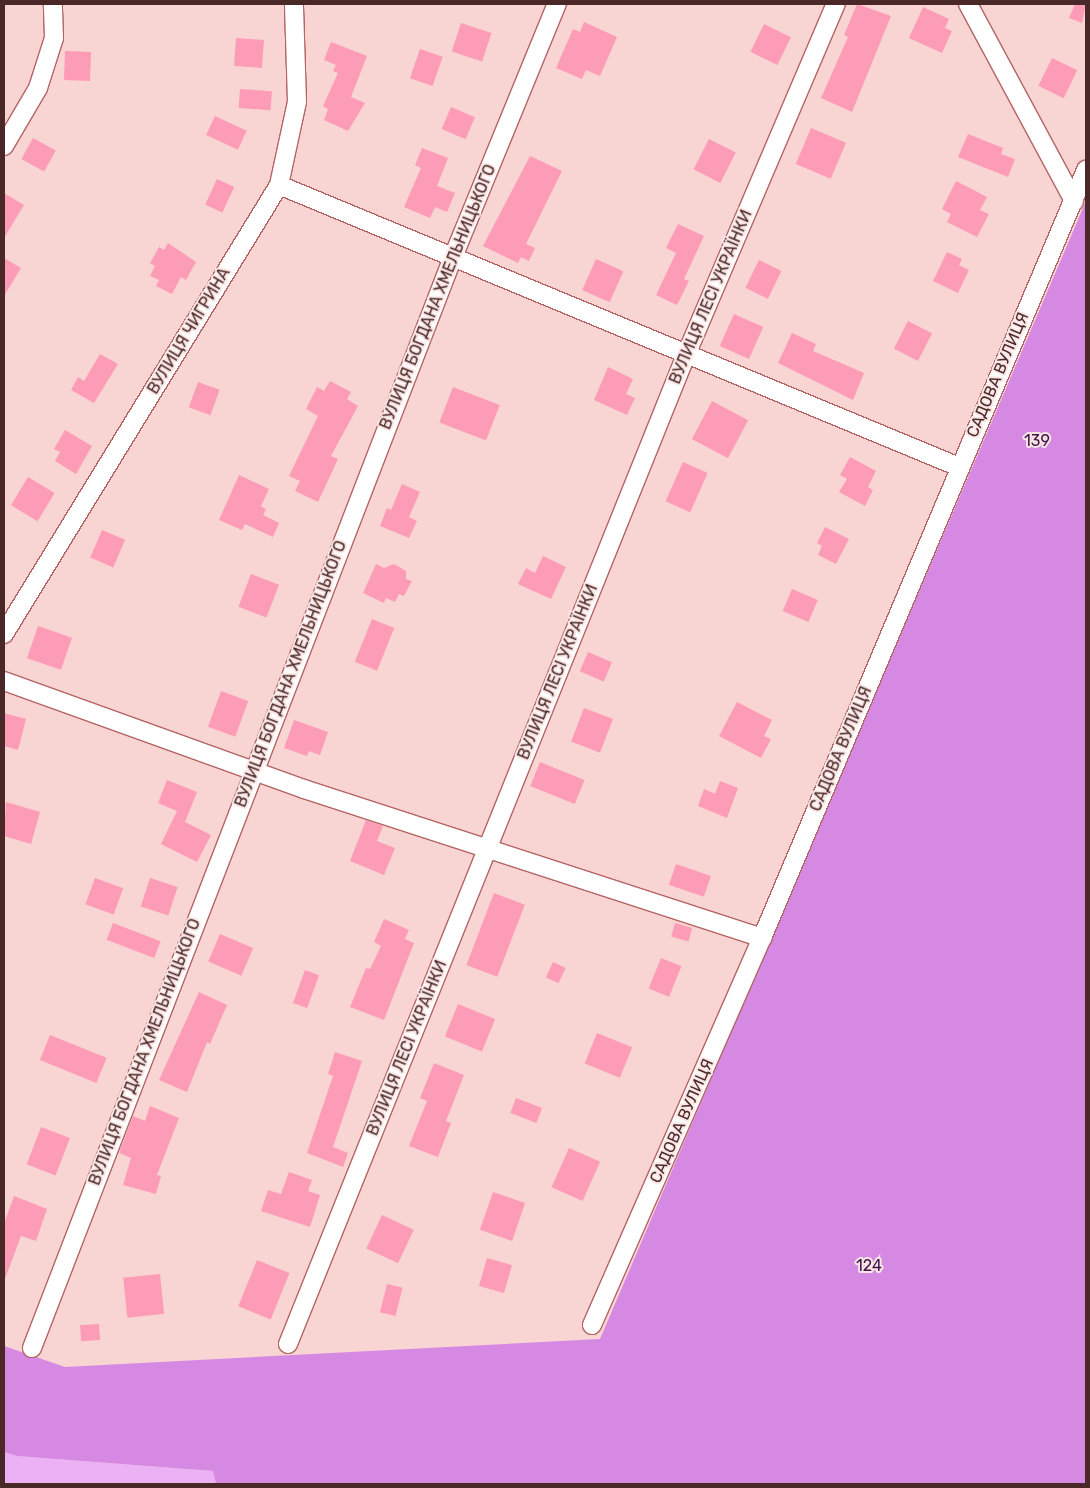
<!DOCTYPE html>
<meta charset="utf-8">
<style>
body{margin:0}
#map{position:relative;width:1090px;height:1488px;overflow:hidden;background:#f8d4d2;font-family:Rubik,sans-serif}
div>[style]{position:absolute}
.green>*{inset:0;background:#ecb1f5}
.forest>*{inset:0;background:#d689e3}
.building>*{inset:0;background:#fd9cb7;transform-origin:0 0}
.roads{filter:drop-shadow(1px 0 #b36463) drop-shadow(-1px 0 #b36463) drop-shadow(0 1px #b36463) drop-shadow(0 -1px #b36463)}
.street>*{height:18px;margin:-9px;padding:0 9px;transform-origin:9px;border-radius:9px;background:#fff}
span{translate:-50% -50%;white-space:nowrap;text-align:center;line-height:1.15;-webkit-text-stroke:4px #f9e6e5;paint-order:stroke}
.street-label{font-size:16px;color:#492827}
.park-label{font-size:16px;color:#42124a}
.frame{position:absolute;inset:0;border:5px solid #492827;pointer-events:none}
</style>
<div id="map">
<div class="green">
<div style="clip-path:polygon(4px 1452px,17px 1456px,213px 1471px,216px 1484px,4px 1484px)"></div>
</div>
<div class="forest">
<div style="clip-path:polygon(1086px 201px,1086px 1484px,216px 1484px,213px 1471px,17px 1456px,4px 1452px,4px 1346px,65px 1367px,600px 1339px)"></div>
</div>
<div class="building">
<div style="clip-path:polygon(857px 4px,891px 16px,852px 112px,821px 98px,848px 37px,844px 35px)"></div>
<div style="clip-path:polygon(1075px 4px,1086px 4px,1082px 23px,1069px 18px)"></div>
<div style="clip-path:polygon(923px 7px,949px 19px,945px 28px,952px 31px,942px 53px,909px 38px)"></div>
<div style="clip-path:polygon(584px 22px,617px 37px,600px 76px,586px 70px,582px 79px,556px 68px,573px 29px,580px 32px)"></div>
<div style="left:461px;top:23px;width:32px;height:30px;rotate:18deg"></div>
<div style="left:764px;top:24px;width:30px;height:31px;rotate:26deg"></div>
<div style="left:236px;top:38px;width:28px;height:28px;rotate:4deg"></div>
<div style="clip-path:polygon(331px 42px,367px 56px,351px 97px,365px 103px,348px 131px,324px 120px,328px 109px,323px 106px,338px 73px,333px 71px,336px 65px,324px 60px)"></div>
<div style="left:420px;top:49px;width:24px;height:31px;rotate:19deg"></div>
<div style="left:65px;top:51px;width:26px;height:29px;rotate:2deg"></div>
<div style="left:1052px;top:58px;width:28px;height:31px;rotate:26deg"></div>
<div style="left:240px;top:89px;width:32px;height:19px;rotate:4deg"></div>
<div style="left:451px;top:107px;width:26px;height:24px;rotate:23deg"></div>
<div style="left:215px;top:116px;width:35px;height:21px;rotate:25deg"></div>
<div style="left:811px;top:128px;width:38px;height:39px;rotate:23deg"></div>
<div style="clip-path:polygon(968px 134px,1003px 148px,1001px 154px,1015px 159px,1008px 177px,958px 157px)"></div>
<div style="left:33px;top:138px;width:26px;height:24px;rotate:29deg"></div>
<div style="left:709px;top:139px;width:30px;height:34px;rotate:27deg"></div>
<div style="clip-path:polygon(422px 148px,448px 158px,437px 186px,455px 193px,447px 212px,435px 207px,430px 218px,404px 207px,421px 168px,415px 165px)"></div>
<div style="clip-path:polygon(530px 156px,562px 171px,526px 244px,535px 248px,529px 261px,521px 257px,518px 263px,483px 246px)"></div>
<div style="left:217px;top:179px;width:19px;height:28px;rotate:25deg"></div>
<div style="clip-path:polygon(956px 181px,987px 197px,980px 210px,989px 214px,977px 237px,947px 222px,951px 214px,942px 209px)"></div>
<div style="clip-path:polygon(4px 193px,24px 205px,4px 238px)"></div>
<div style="clip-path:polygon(678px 224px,704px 236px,684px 279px,689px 281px,677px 305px,656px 295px,676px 253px,666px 248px)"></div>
<div style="clip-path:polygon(168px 243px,196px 262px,186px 280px,181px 277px,172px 294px,156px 286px,159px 280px,150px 276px,155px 266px,150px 263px,159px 247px,164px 250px)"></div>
<div style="clip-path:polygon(947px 252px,962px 259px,959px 265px,969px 270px,958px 293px,933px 281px)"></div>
<div style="clip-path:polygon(4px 258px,21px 268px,4px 296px)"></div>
<div style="left:596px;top:259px;width:30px;height:34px;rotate:24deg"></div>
<div style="left:759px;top:260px;width:25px;height:31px;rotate:26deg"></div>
<div style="left:734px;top:314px;width:32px;height:35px;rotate:24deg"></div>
<div style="left:908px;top:321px;width:27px;height:31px;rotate:27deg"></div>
<div style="clip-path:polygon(792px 333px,816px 344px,813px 351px,864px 373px,853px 400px,778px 363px)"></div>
<div style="clip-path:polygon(100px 354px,118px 364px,94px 403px,71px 390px,78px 377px,84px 381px)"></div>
<div style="clip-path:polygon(608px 367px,633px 379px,626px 394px,635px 398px,627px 415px,594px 400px)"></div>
<div style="clip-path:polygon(330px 381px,351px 392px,347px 399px,358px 406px,331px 456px,338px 459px,318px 502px,295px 491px,300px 481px,289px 476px,318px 416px,306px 409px,317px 387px,324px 391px)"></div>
<div style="left:198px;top:382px;width:23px;height:27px;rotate:20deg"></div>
<div style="left:453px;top:387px;width:50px;height:38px;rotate:21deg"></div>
<div style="left:712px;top:401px;width:41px;height:43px;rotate:28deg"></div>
<div style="clip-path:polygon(65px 430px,92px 446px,76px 474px,55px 461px,60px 452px,54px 449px)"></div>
<div style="clip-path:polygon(850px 457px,876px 471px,868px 487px,873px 490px,865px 506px,839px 492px,847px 479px,840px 475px)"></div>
<div style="left:683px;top:462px;width:27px;height:43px;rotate:24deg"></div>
<div style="clip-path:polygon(239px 475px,269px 489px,261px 506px,266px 509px,263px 515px,279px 523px,273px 537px,245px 524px,242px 530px,219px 520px)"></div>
<div style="left:28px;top:477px;width:31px;height:33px;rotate:31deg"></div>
<div style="clip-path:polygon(402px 484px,420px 492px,409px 517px,417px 521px,409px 538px,380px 526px,387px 508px,391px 510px)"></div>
<div style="clip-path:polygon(825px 527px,849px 539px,836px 564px,818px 555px,822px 546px,817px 543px)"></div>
<div style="left:102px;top:530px;width:25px;height:30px;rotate:23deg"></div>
<div style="clip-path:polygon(543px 556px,566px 567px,551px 599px,518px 584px,526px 568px,535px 573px)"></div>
<div style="clip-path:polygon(376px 564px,384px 568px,394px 564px,406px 571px,406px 579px,412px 581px,404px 596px,399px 594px,395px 602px,386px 598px,384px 603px,363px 593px)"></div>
<div style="left:251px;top:574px;width:30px;height:35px;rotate:21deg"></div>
<div style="left:792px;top:589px;width:28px;height:24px;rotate:23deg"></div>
<div style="left:372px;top:619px;width:24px;height:46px;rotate:22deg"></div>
<div style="left:38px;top:626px;width:36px;height:34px;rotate:19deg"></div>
<div style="left:588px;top:652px;width:26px;height:21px;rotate:23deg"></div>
<div style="left:221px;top:691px;width:29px;height:38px;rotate:20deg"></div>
<div style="clip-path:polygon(737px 702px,772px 720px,764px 736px,771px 739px,761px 758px,719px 736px)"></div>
<div style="left:584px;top:708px;width:31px;height:36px;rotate:21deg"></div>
<div style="clip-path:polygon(4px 713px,26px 719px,18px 750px,4px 746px)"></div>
<div style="clip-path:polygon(294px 720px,328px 732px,320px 755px,309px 751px,307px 756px,284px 748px)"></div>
<div style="left:540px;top:762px;width:48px;height:26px;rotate:22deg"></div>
<div style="clip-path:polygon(167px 780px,197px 792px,185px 822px,211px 835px,197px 862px,161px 844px,177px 811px,158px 803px)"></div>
<div style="clip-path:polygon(720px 781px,738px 788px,727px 818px,698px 806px,704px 789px,715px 794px)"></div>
<div style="clip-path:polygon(6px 802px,40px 812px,31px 844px,4px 836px)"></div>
<div style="clip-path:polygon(366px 820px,383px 826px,377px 841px,395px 848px,384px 875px,350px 861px)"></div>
<div style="left:676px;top:864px;width:37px;height:22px;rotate:19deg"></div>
<div style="left:95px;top:878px;width:30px;height:28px;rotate:20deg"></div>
<div style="left:150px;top:878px;width:29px;height:30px;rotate:18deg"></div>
<div style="left:494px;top:893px;width:33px;height:77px;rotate:21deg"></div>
<div style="clip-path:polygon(384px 919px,409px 930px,405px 939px,414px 943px,384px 1020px,350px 1007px,366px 968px,370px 969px,381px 946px,374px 942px)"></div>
<div style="left:113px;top:923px;width:51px;height:18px;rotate:21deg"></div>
<div style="left:675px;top:923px;width:18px;height:14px;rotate:16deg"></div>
<div style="left:220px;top:934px;width:36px;height:30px;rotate:23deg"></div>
<div style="left:661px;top:958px;width:22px;height:33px;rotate:22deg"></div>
<div style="left:553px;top:962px;width:14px;height:17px;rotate:25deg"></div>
<div style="left:305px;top:970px;width:15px;height:35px;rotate:20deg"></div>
<div style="clip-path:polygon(199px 992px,227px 1005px,210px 1044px,207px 1042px,187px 1092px,159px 1080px)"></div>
<div style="left:458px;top:1004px;width:40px;height:35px;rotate:22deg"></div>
<div style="left:597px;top:1033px;width:38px;height:33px;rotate:22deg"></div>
<div style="left:50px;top:1035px;width:61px;height:27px;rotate:22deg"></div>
<div style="clip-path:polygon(335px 1052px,362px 1061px,333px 1147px,348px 1153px,343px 1167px,307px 1153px,333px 1076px,328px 1074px)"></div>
<div style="clip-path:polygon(434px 1063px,464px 1075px,446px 1121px,451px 1123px,438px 1157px,409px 1146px,427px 1101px,420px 1098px)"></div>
<div style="left:516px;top:1098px;width:28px;height:16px;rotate:21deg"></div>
<div style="clip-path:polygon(150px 1106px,179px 1118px,157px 1175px,161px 1176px,156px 1194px,123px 1185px,131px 1158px,119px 1153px,133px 1116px,145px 1121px)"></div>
<div style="left:41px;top:1127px;width:31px;height:40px;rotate:21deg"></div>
<div style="left:569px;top:1148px;width:34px;height:43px;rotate:24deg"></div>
<div style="clip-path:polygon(289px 1172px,312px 1180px,308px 1191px,320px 1195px,310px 1227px,261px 1211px,268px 1190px,281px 1194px)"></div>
<div style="left:493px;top:1192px;width:34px;height:40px;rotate:19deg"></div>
<div style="clip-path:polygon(14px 1196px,47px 1209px,36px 1241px,21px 1236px,5px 1279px,4px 1224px)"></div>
<div style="left:382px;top:1215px;width:35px;height:37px;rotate:25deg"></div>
<div style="left:487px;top:1258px;width:26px;height:29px;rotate:16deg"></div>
<div style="left:257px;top:1260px;width:35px;height:50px;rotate:22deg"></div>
<div style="left:160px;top:1274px;width:40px;height:37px;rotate:84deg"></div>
<div style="left:387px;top:1284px;width:16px;height:29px;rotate:14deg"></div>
<div style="left:99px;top:1324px;width:16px;height:19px;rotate:86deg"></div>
</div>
<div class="roads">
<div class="street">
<div style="left:968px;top:4px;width:224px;rotate:61.7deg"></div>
<div style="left:4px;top:146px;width:67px;rotate:-59.6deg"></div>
<div style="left:38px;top:88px;width:52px;rotate:-72.3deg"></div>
<div style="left:54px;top:38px;width:34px;rotate:-92deg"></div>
<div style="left:279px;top:185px;width:736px;rotate:22.52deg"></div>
<div style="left:4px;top:634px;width:527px;rotate:-58.51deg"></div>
<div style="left:279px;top:185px;width:85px;rotate:-77.8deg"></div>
<div style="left:297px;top:102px;width:98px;rotate:-91.8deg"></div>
<div style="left:4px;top:681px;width:319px;rotate:19.8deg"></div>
<div style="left:304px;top:789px;width:482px;rotate:18deg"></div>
<div style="left:592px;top:1325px;width:423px;rotate:-66.3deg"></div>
<div style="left:762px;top:938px;width:834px;rotate:-67.13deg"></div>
<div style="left:288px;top:1344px;width:1066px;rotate:-68.08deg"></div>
<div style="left:686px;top:355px;width:382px;rotate:-66.9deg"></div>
<div style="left:32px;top:1348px;width:1169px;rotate:-68.9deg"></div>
<div style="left:453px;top:257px;width:274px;rotate:-67.7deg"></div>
</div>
</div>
<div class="street-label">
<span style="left:438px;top:297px;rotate:-68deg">ВУЛИЦЯ БОГДАНА ХМЕЛЬНИЦЬКОГО</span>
<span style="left:711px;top:297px;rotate:-67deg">ВУЛИЦЯ ЛЕСІ УКРАЇНКИ</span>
<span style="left:189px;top:331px;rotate:-59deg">ВУЛИЦЯ ЧИГРИНА</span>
<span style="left:998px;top:375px;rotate:-67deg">САДОВА ВУЛИЦЯ</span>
<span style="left:558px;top:672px;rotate:-68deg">ВУЛИЦЯ ЛЕСІ УКРАЇНКИ</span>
<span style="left:291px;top:674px;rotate:-69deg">ВУЛИЦЯ БОГДАНА ХМЕЛЬНИЦЬКОГО</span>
<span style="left:841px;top:749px;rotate:-67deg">САДОВА ВУЛИЦЯ</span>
<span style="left:407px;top:1048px;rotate:-68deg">ВУЛИЦЯ ЛЕСІ УКРАЇНКИ</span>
<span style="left:145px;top:1052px;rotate:-69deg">ВУЛИЦЯ БОГДАНА ХМЕЛЬНИЦЬКОГО</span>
<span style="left:682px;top:1121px;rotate:-66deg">САДОВА ВУЛИЦЯ</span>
</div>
<div class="park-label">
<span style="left:1037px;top:441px">139</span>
<span style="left:869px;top:1266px">124</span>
</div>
<div class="frame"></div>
</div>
